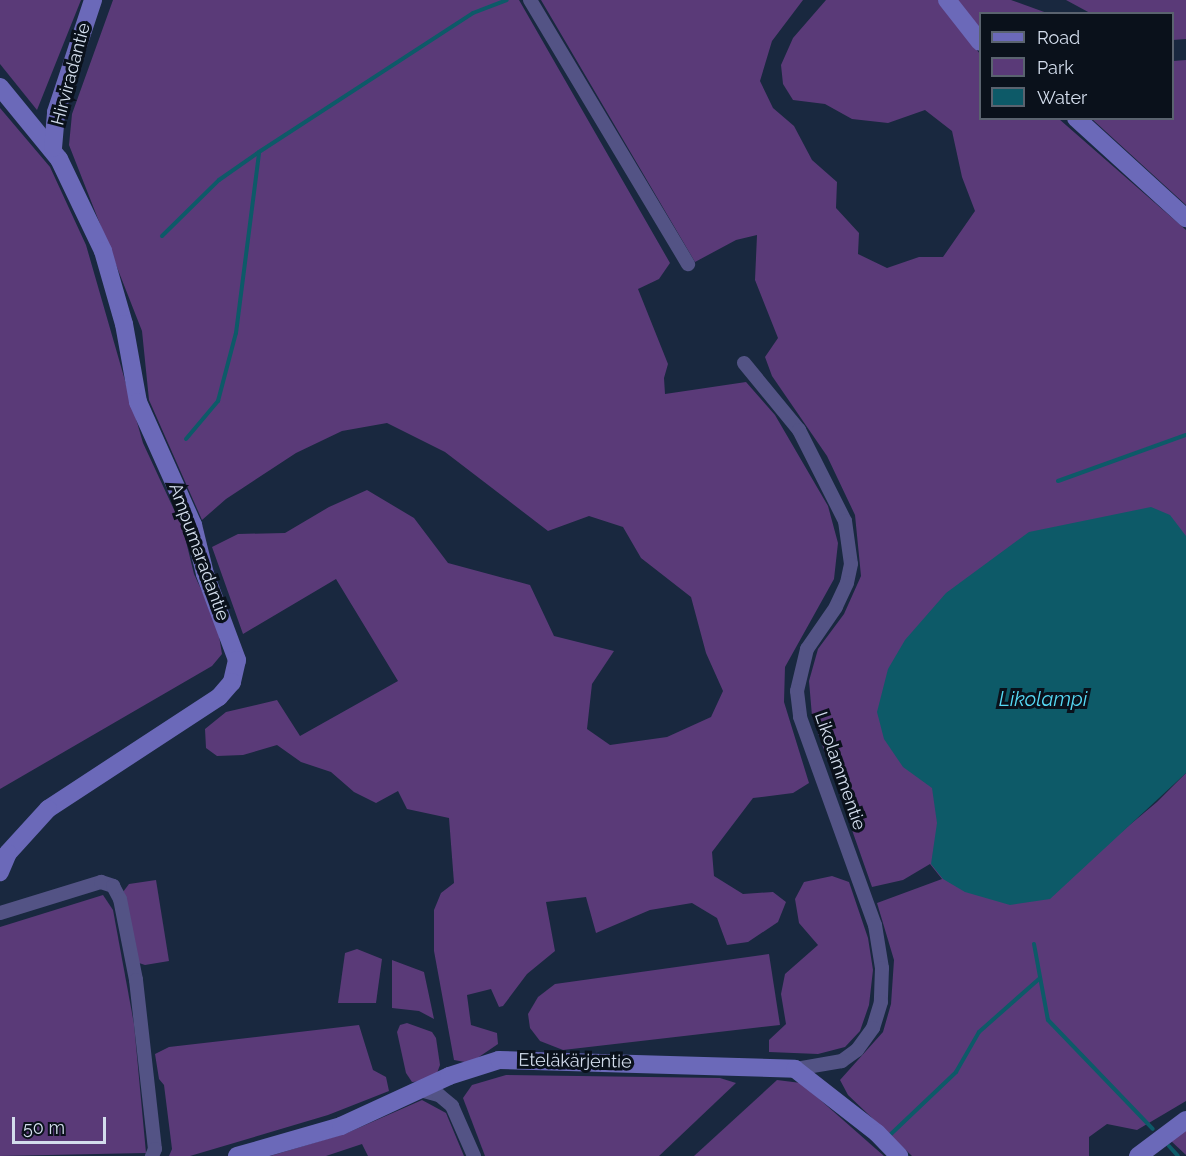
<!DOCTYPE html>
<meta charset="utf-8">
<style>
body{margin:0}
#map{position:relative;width:1186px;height:1156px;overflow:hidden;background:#19283f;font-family:Raleway,sans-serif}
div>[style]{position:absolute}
.green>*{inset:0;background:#5a3a78}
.water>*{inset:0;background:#0d5a68}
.stream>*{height:4px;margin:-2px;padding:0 2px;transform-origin:2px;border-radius:2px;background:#0d5a68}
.street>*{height:14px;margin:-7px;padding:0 7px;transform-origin:7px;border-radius:7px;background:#535385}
.secondary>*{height:18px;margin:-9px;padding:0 9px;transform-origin:9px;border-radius:9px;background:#6b69b9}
span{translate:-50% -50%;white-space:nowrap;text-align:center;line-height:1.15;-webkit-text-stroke:6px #0a111b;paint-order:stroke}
.street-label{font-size:18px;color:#d3ddec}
.water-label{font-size:20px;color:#56daf5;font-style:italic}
.legend{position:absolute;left:979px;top:12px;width:195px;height:108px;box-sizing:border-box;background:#0a111b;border:2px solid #5a636f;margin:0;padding:8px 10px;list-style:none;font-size:18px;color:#d3ddec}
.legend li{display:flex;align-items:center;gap:12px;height:30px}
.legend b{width:30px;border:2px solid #5a636f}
.scale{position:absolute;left:12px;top:1117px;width:94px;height:27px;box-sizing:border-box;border:3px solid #d3ddec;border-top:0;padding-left:8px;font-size:18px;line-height:21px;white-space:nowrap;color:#d3ddec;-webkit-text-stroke:4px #0a111b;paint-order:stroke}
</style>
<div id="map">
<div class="green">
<div style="clip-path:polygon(0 0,81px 0,37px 110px,0 64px)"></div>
<div style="clip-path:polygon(113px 0,519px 0,670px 263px,659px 279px,638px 289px,668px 364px,664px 378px,665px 394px,746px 382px,775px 415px,828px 506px,838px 543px,834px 579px,785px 667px,784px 702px,809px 783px,793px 793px,753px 798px,712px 852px,714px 876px,743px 894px,773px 892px,786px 902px,778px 922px,748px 942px,727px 945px,717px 918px,692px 903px,650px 910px,596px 933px,586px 897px,546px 902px,555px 951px,527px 974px,503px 1006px,499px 1007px,491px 989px,467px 995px,471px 1025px,497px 1033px,498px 1044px,470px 1063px,454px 1060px,434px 951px,434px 910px,441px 893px,454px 883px,449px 818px,407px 809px,398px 791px,376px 803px,354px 792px,331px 772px,301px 762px,277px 745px,243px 755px,217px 756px,206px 748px,205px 729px,226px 712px,277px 700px,300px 736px,398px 681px,336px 579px,243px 634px,212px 547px,238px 534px,285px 533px,329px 507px,367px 490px,414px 518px,448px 563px,530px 585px,554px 636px,614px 651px,592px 684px,587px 729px,610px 745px,667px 737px,711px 717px,723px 691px,706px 653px,691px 597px,641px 558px,623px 527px,589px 516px,548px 531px,445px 452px,387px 423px,342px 431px,296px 453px,226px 499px,202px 520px,149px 400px,142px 331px,69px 145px,72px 114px)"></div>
<div style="clip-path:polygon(541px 0,803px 0,772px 41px,760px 81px,773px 108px,794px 126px,812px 160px,837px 182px,836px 208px,859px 233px,858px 254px,887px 268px,919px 257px,943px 257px,975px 211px,962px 177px,952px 131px,925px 110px,888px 123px,852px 119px,825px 104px,793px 100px,783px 84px,781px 65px,793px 38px,826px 0,938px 0,980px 54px,980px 118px,1059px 119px,1186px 230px,1186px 572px,1095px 854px,1157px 802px,1186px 773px,1186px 1101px,1137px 1130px,1107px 1124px,1089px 1137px,1089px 1156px,912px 1156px,848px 1095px,840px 1080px,883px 1032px,891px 1004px,894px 960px,877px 903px,942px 879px,930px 864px,903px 880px,872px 887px,812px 716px,809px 681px,818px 649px,844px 614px,861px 576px,855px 515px,827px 456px,772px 376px,765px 357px,778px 338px,755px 280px,757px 235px,736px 240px,695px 262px)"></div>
<div style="clip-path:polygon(957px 0,1011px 0,1047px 13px,980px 14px,980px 28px)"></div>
<div style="clip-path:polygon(1066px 0,1186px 0,1186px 39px,1173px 40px,1172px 14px,1090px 13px)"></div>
<div style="clip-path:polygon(1186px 60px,1186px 205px,1092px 119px,1172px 118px,1173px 61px)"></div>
<div style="clip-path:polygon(0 108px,50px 167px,86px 245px,143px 443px,183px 529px,194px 574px,217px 624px,222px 654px,212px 666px,0 789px)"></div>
<div style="clip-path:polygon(832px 876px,849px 882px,868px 938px,873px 970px,869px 1005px,860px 1031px,845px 1047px,818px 1054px,769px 1052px,769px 1040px,786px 1024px,781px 994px,785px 974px,818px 945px,799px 923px,795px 899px,804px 882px)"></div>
<div style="clip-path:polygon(156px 880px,169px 961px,145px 965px,139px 963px,123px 892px,129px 884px)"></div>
<div style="clip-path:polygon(103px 895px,113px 910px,134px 1024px,146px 1153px,0 1156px,0 927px)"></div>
<div style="clip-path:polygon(357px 949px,382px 959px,376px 1003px,338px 1003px,345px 953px)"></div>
<div style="clip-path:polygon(769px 954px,780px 1025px,563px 1050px,540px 1041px,530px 1028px,528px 1014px,538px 997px,555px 984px)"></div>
<div style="clip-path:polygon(392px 960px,424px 972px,434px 1019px,419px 1011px,392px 1008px)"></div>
<div style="clip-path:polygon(407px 1023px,432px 1032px,436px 1038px,440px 1065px,437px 1073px,424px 1081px,412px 1082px,406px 1073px,397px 1032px,400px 1025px)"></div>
<div style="clip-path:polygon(359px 1025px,373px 1070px,386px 1077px,389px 1091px,328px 1115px,190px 1156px,169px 1156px,172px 1149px,164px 1085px,159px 1079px,155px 1054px,169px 1047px)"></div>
<div style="clip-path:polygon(506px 1075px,720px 1078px,736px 1083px,659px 1156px,485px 1156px,463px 1098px,472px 1085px)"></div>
<div style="clip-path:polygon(777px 1080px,801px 1083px,884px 1156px,694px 1156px)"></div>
<div style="clip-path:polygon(422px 1100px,446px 1113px,464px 1156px,368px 1156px,362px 1144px,326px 1156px,270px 1156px,347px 1133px)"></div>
<div style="clip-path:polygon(1186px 1130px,1186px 1155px,1170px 1140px)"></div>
</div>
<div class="water">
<div style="clip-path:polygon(1151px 507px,1170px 515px,1186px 536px,1186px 773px,1050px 899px,1010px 905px,965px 892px,943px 879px,931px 864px,937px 823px,932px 788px,903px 767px,884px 739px,877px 712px,888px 669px,905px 640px,946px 593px,1029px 532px)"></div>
</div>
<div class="stream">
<div style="left:162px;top:236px;width:80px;rotate:-44.5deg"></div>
<div style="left:219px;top:180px;width:49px;rotate:-35deg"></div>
<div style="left:259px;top:152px;width:255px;rotate:-33deg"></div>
<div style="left:473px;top:13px;width:36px;rotate:-21deg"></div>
<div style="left:186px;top:439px;width:50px;rotate:-49.9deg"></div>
<div style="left:218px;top:401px;width:70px;rotate:-75.2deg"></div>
<div style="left:236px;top:333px;width:181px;rotate:-82.7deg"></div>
<div style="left:1058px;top:481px;width:136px;rotate:-19.8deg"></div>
<div style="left:1034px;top:944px;width:77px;rotate:79.6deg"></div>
<div style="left:1048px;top:1020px;width:151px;rotate:46.1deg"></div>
<div style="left:891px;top:1134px;width:90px;rotate:-43.6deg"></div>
<div style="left:956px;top:1072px;width:46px;rotate:-60.1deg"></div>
<div style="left:979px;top:1032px;width:80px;rotate:-41.5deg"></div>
<div style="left:1169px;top:1146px;width:13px;rotate:48deg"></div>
</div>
<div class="street">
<div style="left:530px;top:0;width:308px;rotate:59.1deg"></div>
<div style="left:744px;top:363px;width:87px;rotate:50.6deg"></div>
<div style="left:799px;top:430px;width:102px;rotate:63.2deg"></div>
<div style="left:845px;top:521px;width:43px;rotate:82.1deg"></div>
<div style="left:851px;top:564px;width:19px;rotate:102deg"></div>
<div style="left:847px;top:583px;width:26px;rotate:115deg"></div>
<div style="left:836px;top:607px;width:51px;rotate:124.6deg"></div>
<div style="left:807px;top:649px;width:43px;rotate:103.4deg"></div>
<div style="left:797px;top:691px;width:26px;rotate:83deg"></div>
<div style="left:800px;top:717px;width:221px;rotate:70.2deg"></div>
<div style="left:875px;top:925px;width:44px;rotate:80.8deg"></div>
<div style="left:882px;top:968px;width:34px;rotate:92deg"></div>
<div style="left:881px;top:1002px;width:27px;rotate:107deg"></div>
<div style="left:873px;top:1028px;width:27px;rotate:126deg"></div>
<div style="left:857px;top:1050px;width:19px;rotate:144deg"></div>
<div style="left:842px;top:1061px;width:48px;rotate:170.3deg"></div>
<div style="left:0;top:913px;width:106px;rotate:-17.1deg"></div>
<div style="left:101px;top:882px;width:13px;rotate:18deg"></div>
<div style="left:113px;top:886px;width:15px;rotate:62deg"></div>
<div style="left:120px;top:899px;width:83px;rotate:78.8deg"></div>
<div style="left:136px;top:980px;width:170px;rotate:83.6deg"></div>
<div style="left:155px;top:1149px;width:8px;rotate:113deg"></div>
<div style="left:420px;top:1090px;width:20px;rotate:15deg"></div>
<div style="left:439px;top:1095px;width:17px;rotate:40deg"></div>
<div style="left:452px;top:1106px;width:55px;rotate:66.3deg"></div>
</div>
<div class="secondary">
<div style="left:947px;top:0;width:53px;rotate:51.8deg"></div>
<div style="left:0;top:87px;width:93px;rotate:50.7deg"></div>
<div style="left:59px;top:159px;width:102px;rotate:64.4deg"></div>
<div style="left:103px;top:251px;width:76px;rotate:74deg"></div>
<div style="left:124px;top:324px;width:79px;rotate:79.8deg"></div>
<div style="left:138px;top:402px;width:135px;rotate:65.9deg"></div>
<div style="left:193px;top:525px;width:50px;rotate:76.2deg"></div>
<div style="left:205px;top:574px;width:92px;rotate:69.6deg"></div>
<div style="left:237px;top:660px;width:23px;rotate:103deg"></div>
<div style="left:232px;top:682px;width:20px;rotate:131deg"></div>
<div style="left:219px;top:697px;width:204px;rotate:146.8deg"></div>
<div style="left:48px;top:809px;width:59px;rotate:132.3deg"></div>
<div style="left:8px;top:853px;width:21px;rotate:113deg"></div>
<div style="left:1076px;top:118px;width:149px;rotate:42.3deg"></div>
<div style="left:53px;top:148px;width:36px;rotate:-85deg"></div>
<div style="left:56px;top:112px;width:118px;rotate:-71.7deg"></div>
<div style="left:237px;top:1156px;width:108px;rotate:-16.1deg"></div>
<div style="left:341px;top:1126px;width:119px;rotate:-24.8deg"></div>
<div style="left:449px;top:1076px;width:52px;rotate:-17.7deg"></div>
<div style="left:499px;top:1060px;width:296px;rotate:1.7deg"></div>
<div style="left:795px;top:1069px;width:104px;rotate:38deg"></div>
<div style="left:877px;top:1133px;width:32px;rotate:46deg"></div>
<div style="left:1138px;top:1156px;width:60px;rotate:-36.9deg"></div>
</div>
<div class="street-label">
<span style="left:71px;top:74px;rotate:-75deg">Hirviradantie</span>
<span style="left:199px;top:552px;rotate:70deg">Ampumaradantie</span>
<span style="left:840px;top:771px;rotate:71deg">Likolammentie</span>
<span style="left:575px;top:1061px;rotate:1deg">Eteläkärjentie</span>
</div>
<div class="water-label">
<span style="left:1043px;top:699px">Likolampi</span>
</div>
<ul class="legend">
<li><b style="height:8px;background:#6b69b9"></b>Road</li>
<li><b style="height:16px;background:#5a3a78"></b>Park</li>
<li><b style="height:16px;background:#0d5a68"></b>Water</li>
</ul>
<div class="scale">50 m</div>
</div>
